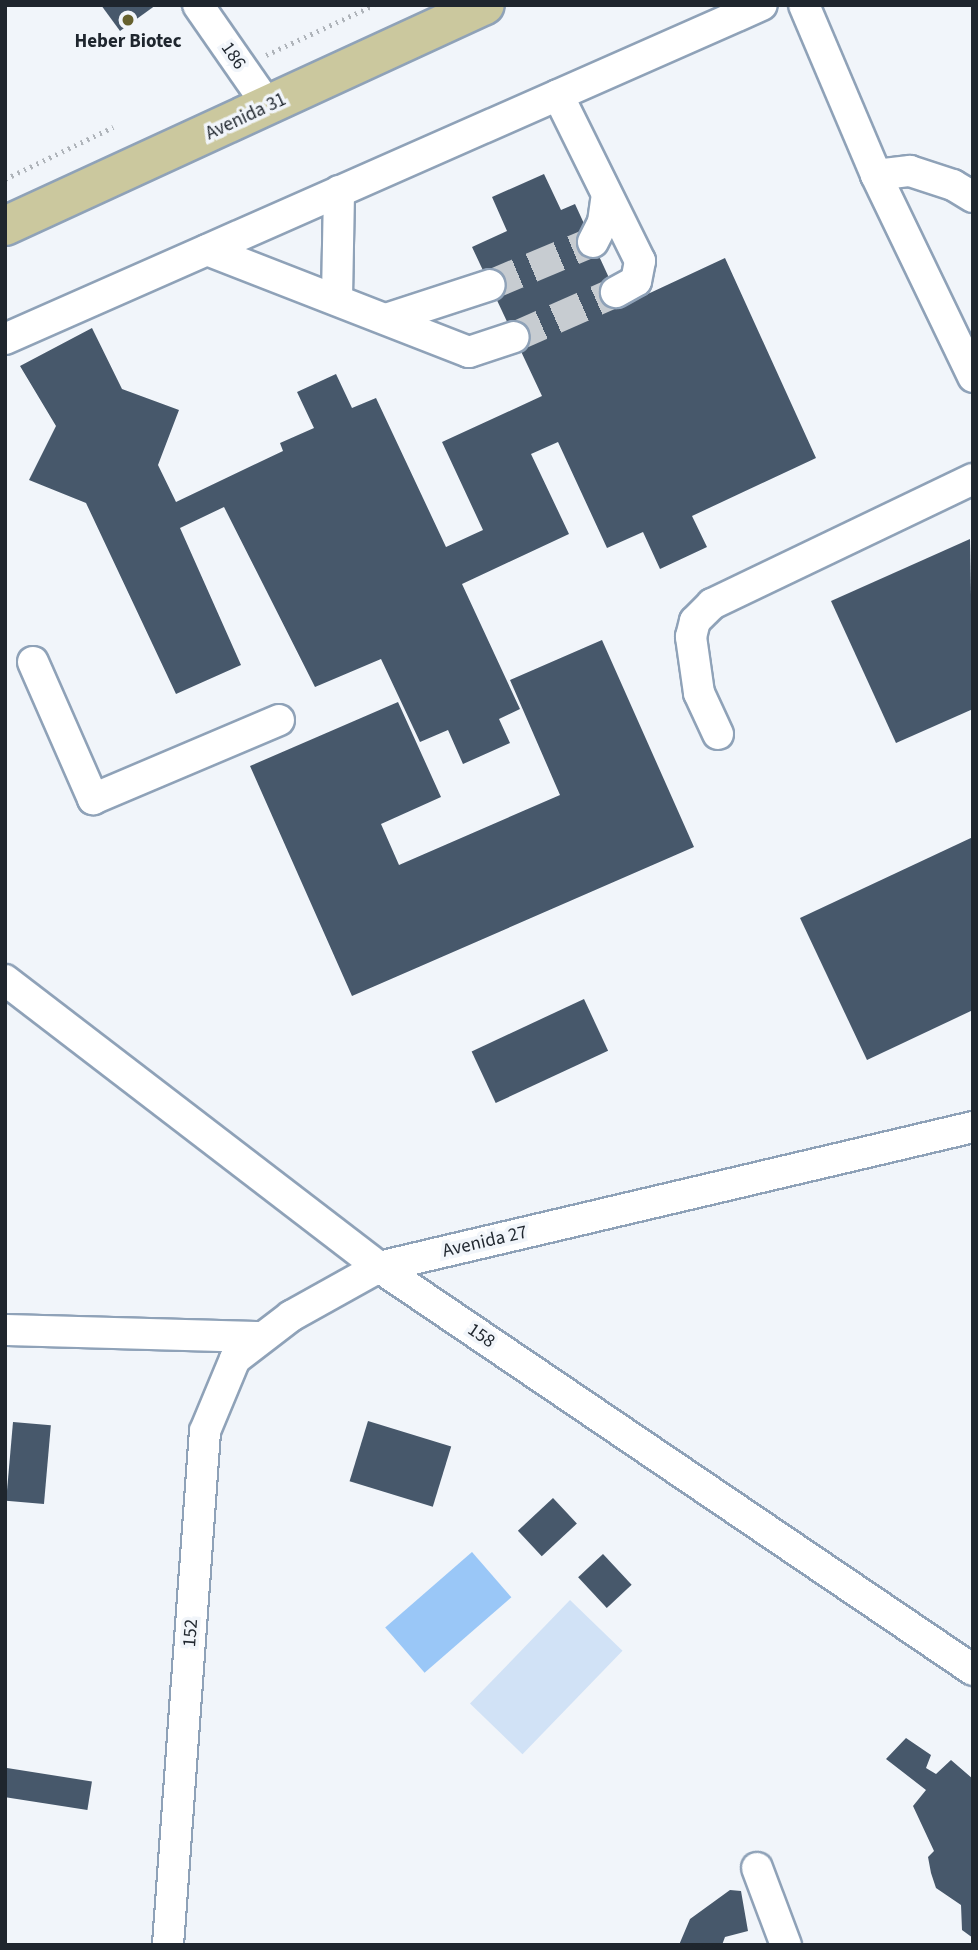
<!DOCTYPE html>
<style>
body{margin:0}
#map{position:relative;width:978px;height:1950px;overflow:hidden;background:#f1f5fa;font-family:"Source Sans 3",sans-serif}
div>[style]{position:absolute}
.green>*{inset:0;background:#d1e2f6;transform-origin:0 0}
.water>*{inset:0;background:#9ac7f7;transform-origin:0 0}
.building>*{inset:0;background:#47586b;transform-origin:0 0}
.minor-tunnel>*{height:30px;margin-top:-15px;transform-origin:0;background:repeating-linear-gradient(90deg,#c7ccd1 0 30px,transparent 0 45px)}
.path>*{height:4.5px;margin-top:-2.25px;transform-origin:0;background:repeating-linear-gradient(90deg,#afb4ba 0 2px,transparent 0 7px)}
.roads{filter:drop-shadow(2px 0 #8fa2b8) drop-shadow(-2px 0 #8fa2b8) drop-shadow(0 2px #8fa2b8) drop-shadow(0 -2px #8fa2b8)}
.minor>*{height:30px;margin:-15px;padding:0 15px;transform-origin:15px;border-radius:15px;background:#fff}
.major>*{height:38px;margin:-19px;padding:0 19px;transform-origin:19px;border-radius:19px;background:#cbc89e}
.dots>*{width:19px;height:19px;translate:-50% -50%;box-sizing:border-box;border:4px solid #f1f5fa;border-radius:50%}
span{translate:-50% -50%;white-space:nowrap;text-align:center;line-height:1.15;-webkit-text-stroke:7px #f1f5fa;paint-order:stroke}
.poi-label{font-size:19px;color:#1f262e;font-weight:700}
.street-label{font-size:19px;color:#1f262e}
.frame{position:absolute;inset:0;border:7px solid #1f262e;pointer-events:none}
</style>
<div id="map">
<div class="green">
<div style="left:570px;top:1600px;width:73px;height:144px;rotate:44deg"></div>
</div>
<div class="water">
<div style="left:472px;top:1552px;width:60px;height:115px;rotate:49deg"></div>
</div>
<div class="building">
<div style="clip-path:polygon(101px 5px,156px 5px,120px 31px)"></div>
<div style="clip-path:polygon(544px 174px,561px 210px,575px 204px,622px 306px,725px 258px,816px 458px,692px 516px,707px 547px,660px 569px,643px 532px,607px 548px,558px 442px,531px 454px,569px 534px,462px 584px,520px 709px,499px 719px,510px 743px,463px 764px,448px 730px,420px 742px,381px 659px,315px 687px,224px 507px,180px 528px,241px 665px,176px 694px,86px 503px,29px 480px,56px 426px,20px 366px,92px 328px,122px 389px,179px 410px,158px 465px,176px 502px,283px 451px,280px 443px,314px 428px,297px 392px,336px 374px,352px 408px,376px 398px,446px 547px,483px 530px,442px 442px,542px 396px,472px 247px,507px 231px,492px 197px)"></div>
<div style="clip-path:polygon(970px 539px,973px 709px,896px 743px,831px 601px)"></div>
<div style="clip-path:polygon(602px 640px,694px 847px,352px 996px,250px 766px,398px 702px,441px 797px,381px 824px,399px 865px,560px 795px,510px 680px)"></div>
<div style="clip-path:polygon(973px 837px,973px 1010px,867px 1060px,800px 918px)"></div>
<div style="left:584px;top:999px;width:57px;height:124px;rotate:65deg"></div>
<div style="left:368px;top:1421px;width:87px;height:63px;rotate:17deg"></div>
<div style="left:13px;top:1422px;width:38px;height:79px;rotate:5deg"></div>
<div style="left:553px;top:1498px;width:35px;height:48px;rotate:47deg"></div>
<div style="left:603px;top:1554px;width:42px;height:34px;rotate:47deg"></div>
<div style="clip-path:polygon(906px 1738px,931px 1755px,926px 1768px,936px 1774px,951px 1760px,973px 1779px,973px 1938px,962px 1930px,961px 1905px,936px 1888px,931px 1873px,928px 1857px,934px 1851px,913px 1806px,926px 1790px,886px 1759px)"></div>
<div style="left:7px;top:1768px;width:86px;height:29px;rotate:9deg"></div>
<div style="clip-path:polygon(730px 1890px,741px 1891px,748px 1931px,725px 1937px,722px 1945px,679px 1945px,690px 1919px)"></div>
</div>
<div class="minor-tunnel">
<div style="left:490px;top:285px;width:112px;rotate:-22.7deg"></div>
<div style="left:514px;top:337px;width:111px;rotate:-23.8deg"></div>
</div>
<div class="path">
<div style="left:266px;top:55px;width:119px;rotate:-24.8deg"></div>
<div style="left:5px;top:179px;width:120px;rotate:-25.7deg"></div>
</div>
<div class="roads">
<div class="minor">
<div style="left:198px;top:5px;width:124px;rotate:55.2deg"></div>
<div style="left:804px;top:5px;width:185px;rotate:67deg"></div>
<div style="left:876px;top:175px;width:224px;rotate:64.3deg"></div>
<div style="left:558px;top:95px;width:185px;rotate:63.7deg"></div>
<div style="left:640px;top:261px;width:20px;rotate:101deg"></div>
<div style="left:636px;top:281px;width:23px;rotate:151deg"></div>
<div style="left:876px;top:175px;width:34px;rotate:-7deg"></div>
<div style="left:910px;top:171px;width:45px;rotate:18deg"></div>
<div style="left:953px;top:185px;width:23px;rotate:31deg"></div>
<div style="left:593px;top:242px;width:22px;rotate:-63deg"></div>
<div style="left:603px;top:222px;width:22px;rotate:-82deg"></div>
<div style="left:207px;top:250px;width:281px;rotate:21.3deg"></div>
<div style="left:469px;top:352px;width:47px;rotate:-18.4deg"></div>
<div style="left:337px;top:297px;width:106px;rotate:-88.9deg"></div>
<div style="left:386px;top:319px;width:109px;rotate:-18.1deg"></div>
<div style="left:5px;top:339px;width:827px;rotate:-23.81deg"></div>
<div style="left:33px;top:662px;width:150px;rotate:66.3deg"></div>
<div style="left:93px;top:799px;width:202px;rotate:-23deg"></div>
<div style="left:718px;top:734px;width:45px;rotate:-114.9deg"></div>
<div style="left:699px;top:693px;width:57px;rotate:-98.1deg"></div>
<div style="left:691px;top:637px;width:16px;rotate:-76deg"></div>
<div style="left:695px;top:621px;width:24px;rotate:-45deg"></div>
<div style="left:712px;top:604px;width:289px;rotate:-25.6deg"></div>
<div style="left:5px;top:980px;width:471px;rotate:37.5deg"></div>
<div style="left:379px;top:1267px;width:718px;rotate:34.15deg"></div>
<div style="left:5px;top:1330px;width:254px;rotate:1.6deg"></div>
<div style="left:757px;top:1868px;width:82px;rotate:69.4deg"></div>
<div style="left:168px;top:1945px;width:515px;rotate:-85.88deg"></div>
<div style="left:205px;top:1431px;width:78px;rotate:-67.4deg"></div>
<div style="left:235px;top:1359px;width:71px;rotate:-37.5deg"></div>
<div style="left:291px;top:1316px;width:101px;rotate:-29.1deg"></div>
<div style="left:379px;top:1267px;width:610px;rotate:-13.26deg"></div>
</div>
<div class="major">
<div style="left:5px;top:226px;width:528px;rotate:-24.72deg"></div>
</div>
</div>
<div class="dots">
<div style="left:128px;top:20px;background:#66612e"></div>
</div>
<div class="poi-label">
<span style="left:128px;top:42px">Heber Biotec</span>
</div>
<div class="street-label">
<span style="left:233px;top:56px;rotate:55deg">186</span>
<span style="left:246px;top:117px;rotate:-25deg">Avenida 31</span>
<span style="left:485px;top:1242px;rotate:-13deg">Avenida 27</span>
<span style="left:481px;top:1336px;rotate:34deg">158</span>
<span style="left:191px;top:1633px;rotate:-86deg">152</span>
</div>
<div class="frame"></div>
</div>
